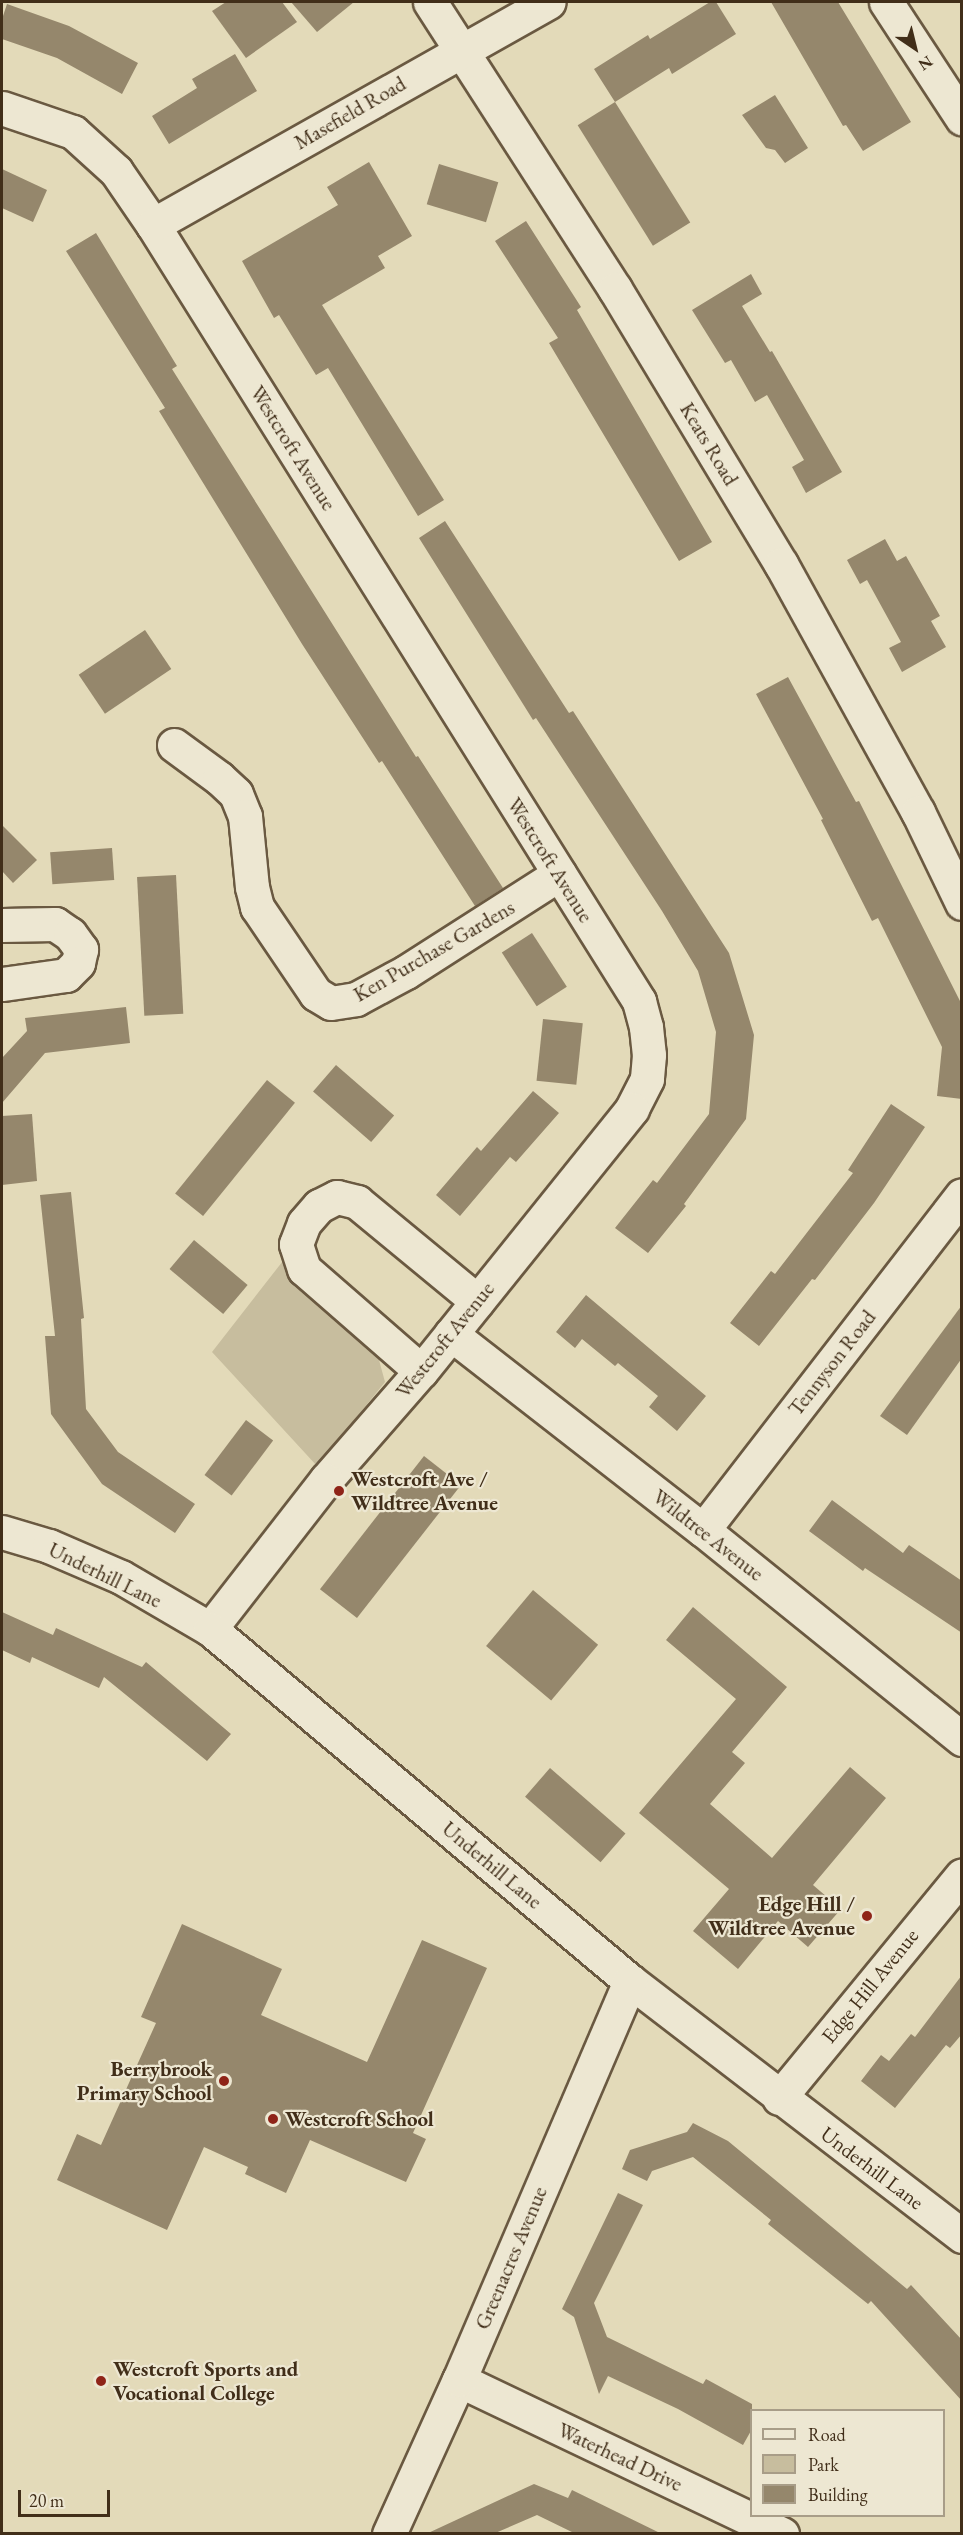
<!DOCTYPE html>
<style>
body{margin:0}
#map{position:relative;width:963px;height:2535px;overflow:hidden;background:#e3dab9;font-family:"EB Garamond",serif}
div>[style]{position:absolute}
.green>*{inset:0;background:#c7bd9e}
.building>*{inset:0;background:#95876c;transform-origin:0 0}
.roads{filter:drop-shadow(2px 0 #6a5941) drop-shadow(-2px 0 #6a5941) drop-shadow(0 2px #6a5941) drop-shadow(0 -2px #6a5941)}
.minor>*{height:33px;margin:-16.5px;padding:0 16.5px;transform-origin:16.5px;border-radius:16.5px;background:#ede7d2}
.dots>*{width:16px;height:16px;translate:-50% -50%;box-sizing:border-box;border:3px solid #ede7d2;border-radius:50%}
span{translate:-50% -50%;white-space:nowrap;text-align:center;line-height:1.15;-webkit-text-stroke:4.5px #ede7d2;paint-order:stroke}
.street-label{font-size:21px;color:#412e19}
.poi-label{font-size:21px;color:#412e19;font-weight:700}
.left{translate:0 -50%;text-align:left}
.right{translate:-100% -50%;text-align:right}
.frame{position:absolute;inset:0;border:3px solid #412e19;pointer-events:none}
.legend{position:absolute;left:750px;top:2409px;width:195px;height:108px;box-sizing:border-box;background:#ede7d2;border:2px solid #a89d88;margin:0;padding:8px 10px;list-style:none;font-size:18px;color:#412e19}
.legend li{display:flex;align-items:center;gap:12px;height:30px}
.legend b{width:30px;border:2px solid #a89d88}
.north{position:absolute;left:885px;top:18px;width:60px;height:60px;-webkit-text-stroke:4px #ede7d2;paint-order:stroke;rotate:145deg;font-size:16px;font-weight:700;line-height:24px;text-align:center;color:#412e19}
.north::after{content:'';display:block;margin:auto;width:21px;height:27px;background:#412e19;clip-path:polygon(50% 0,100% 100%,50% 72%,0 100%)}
.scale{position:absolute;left:18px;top:2490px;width:92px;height:27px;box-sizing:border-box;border:3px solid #412e19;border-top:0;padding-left:8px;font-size:18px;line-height:21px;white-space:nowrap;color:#412e19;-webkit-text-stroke:4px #ede7d2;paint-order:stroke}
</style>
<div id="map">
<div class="green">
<div style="clip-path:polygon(286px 1257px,294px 1286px,379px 1360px,385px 1382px,317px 1466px,212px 1352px)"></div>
</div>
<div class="building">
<div style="clip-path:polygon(226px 2px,282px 2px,297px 22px,246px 58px,212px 11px)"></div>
<div style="clip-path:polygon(291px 2px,354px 2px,317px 32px)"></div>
<div style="clip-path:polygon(710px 2px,716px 2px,736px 34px,672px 74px,669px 68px,615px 102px,594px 69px,648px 35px,650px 39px)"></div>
<div style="clip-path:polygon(771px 2px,838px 2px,911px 122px,863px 151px,846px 125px,843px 126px)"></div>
<div style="clip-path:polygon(7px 4px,69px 26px,138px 63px,122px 94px,57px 58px,2px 39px,2px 19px)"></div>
<div style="clip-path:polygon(235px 54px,257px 91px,169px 144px,152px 116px,197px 88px,192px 79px)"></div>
<div style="clip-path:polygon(775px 95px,808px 148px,785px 163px,775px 150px,766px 148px,742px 115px)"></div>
<div style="left:615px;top:102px;width:142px;height:44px;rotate:58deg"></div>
<div style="clip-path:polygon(369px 162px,412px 236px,378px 256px,385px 268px,322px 305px,444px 500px,418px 516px,328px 368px,316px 375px,279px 315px,274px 318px,242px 261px,338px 205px,327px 187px)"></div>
<div style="left:439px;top:164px;width:62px;height:42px;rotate:17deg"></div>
<div style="clip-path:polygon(2px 169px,47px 190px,33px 222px,2px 208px)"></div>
<div style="clip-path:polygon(526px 221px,581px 307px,577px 310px,712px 542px,679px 561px,549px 343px,558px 338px,495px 241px)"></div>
<div style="clip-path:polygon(96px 233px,177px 366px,172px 369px,416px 757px,418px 756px,503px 888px,475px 906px,382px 761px,379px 763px,302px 644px,159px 411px,165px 408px,66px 251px)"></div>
<div style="clip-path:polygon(751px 274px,762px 294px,742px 306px,770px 352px,772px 351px,842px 472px,806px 493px,792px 467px,804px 460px,767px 395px,755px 402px,731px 360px,725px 363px,692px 310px)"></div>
<div style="clip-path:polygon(445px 521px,569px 713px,573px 711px,729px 953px,754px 1035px,746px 1119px,684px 1204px,686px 1206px,648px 1253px,615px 1228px,653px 1180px,657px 1183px,709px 1114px,716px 1032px,698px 971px,662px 911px,536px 718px,533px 720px,419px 538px)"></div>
<div style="clip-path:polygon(885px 539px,897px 561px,906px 556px,940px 616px,931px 621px,946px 647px,902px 672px,889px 648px,901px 642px,867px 580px,860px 584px,847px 560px)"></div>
<div style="left:145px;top:630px;width:47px;height:80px;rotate:56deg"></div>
<div style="clip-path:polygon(788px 677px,856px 802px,859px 801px,961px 1003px,962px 1099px,937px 1096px,942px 1047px,878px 918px,872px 921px,821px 820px,823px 819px,756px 694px)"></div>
<div style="clip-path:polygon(2px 825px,37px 860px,13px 883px,2px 871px)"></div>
<div style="left:112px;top:848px;width:32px;height:62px;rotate:86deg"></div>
<div style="left:176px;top:875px;width:139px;height:39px;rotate:87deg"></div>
<div style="left:532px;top:933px;width:64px;height:36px;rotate:57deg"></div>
<div style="clip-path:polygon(126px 1007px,130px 1043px,45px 1053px,2px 1103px,2px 1058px,27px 1031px,25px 1018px)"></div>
<div style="left:543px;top:1019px;width:40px;height:62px;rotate:6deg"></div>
<div style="left:336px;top:1065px;width:77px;height:35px;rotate:41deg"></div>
<div style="left:267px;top:1080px;width:36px;height:146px;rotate:39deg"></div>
<div style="clip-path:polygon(533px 1091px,559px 1113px,516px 1162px,510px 1157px,460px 1216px,436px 1195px,477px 1147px,481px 1151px)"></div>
<div style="clip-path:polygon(891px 1104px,925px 1127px,874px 1203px,815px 1280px,812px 1279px,759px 1346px,730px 1323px,771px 1271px,775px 1274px,853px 1173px,848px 1170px)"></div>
<div style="clip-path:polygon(32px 1114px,37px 1181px,2px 1185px,2px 1116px)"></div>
<div style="clip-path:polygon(71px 1192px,84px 1318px,81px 1319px,86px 1409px,118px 1452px,195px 1504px,175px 1533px,102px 1484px,51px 1414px,45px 1336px,55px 1336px,40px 1195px)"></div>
<div style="left:194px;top:1240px;width:70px;height:38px;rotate:40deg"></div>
<div style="clip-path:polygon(586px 1295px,706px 1396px,677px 1431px,649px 1407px,658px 1396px,618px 1363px,615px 1366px,582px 1339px,575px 1348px,556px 1332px)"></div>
<div style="clip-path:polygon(962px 1305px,962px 1358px,907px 1435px,880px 1416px)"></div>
<div style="left:246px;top:1420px;width:34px;height:69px;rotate:37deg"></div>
<div style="left:424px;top:1456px;width:47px;height:169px;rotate:38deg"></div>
<div style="clip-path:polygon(832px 1500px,903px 1553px,909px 1545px,962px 1581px,962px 1633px,865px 1568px,863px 1571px,809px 1531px)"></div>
<div style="left:533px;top:1590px;width:85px;height:73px;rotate:40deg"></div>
<div style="clip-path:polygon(693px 1607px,787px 1687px,732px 1752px,745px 1763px,710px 1804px,772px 1858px,850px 1767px,886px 1798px,813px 1885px,841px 1909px,808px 1947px,778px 1921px,738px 1969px,693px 1931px,729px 1889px,639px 1813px,736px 1699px,666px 1640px)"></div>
<div style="clip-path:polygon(2px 1612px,53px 1635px,56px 1628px,142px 1667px,146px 1662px,231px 1734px,207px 1761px,104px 1677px,99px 1688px,32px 1657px,30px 1663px,2px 1650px)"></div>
<div style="left:550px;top:1768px;width:100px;height:38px;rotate:41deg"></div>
<div style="clip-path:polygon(182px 1924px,282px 1969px,261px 2015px,367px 2062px,422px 1940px,487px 1968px,413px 2133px,426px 2139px,406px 2182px,310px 2140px,286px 2193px,245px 2174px,248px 2167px,204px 2147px,167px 2230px,57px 2180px,77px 2134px,101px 2145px,156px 2023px,141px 2017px)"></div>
<div style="clip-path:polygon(962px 1975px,962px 2034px,950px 2048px,946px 2045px,895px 2108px,861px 2081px,881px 2055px,889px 2061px,911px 2034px,915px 2037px)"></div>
<div style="clip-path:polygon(693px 2123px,728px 2141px,907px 2289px,911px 2285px,962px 2340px,962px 2401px,871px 2301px,868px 2304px,768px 2224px,771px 2220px,693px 2157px,652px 2171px,647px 2181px,622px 2169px,630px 2150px,687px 2132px)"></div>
<div style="clip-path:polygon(618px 2193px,643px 2205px,594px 2303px,607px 2337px,703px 2384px,706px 2379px,752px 2404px,752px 2429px,743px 2445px,678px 2409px,608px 2376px,599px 2394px,574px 2317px,562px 2309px)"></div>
<div style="clip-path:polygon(534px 2484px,568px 2498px,572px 2490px,662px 2534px,576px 2534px,537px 2515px,493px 2534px,426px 2534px)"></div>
</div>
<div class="roads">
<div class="minor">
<div style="left:430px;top:2px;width:341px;rotate:57.2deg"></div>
<div style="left:615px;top:289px;width:321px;rotate:58.9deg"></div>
<div style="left:781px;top:564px;width:283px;rotate:61.1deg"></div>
<div style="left:918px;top:812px;width:101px;rotate:64.2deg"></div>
<div style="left:886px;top:2px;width:139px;rotate:56.8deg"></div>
<div style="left:2px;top:108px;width:75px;rotate:18.7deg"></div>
<div style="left:73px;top:132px;width:58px;rotate:42.2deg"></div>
<div style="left:116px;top:171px;width:65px;rotate:55.6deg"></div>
<div style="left:153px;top:225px;width:916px;rotate:57.94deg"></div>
<div style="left:639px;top:1001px;width:27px;rotate:75deg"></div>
<div style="left:646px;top:1027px;width:28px;rotate:84deg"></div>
<div style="left:649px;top:1055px;width:24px;rotate:95deg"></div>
<div style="left:647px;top:1079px;width:34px;rotate:117deg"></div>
<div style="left:632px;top:1109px;width:336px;rotate:128.8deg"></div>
<div style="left:421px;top:1371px;width:145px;rotate:131.1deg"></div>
<div style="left:326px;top:1480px;width:189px;rotate:127.9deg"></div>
<div style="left:153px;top:225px;width:454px;rotate:-29.4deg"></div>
<div style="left:174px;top:745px;width:56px;rotate:36.3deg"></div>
<div style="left:219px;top:778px;width:23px;rotate:43deg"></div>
<div style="left:236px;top:794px;width:24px;rotate:68deg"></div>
<div style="left:245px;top:816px;width:71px;rotate:84.4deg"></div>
<div style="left:252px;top:887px;width:21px;rotate:76deg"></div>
<div style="left:257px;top:907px;width:105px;rotate:55.9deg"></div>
<div style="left:316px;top:994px;width:17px;rotate:31deg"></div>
<div style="left:331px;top:1003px;width:25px;rotate:-9deg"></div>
<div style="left:356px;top:999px;width:57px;rotate:-28.4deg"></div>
<div style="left:406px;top:972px;width:182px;rotate:-32.6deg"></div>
<div style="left:2px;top:925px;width:53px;rotate:-1.1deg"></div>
<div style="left:55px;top:924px;width:18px;rotate:34deg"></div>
<div style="left:70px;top:934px;width:19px;rotate:54deg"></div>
<div style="left:81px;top:949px;width:14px;rotate:102deg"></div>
<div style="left:78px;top:963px;width:17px;rotate:135deg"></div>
<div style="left:66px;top:975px;width:65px;rotate:172deg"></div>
<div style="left:451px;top:1334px;width:319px;rotate:37.9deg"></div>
<div style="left:703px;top:1530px;width:333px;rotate:38.9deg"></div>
<div style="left:421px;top:1371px;width:155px;rotate:-138.9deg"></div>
<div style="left:304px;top:1269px;width:26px;rotate:-108deg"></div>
<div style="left:296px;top:1244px;width:22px;rotate:-69deg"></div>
<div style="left:304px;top:1223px;width:23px;rotate:-49deg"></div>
<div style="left:319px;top:1206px;width:20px;rotate:-27deg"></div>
<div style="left:337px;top:1197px;width:21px;rotate:14deg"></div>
<div style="left:357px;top:1202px;width:156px;rotate:39.5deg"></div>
<div style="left:703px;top:1530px;width:423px;rotate:-52.3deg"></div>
<div style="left:2px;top:1532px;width:49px;rotate:16.6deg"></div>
<div style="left:49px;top:1546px;width:78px;rotate:23.3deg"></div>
<div style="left:121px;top:1577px;width:103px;rotate:30.3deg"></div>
<div style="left:210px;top:1629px;width:548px;rotate:39.97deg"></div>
<div style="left:630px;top:1981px;width:419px;rotate:37.5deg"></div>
<div style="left:779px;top:2098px;width:288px;rotate:-50.6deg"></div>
<div style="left:459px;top:2380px;width:358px;rotate:25.5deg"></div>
<div style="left:389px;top:2534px;width:169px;rotate:-65.6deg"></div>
<div style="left:459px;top:2380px;width:434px;rotate:-66.8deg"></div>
</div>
</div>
<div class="dots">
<div style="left:339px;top:1491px;background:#8f2418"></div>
<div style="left:867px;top:1916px;background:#8f2418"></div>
<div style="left:224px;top:2081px;background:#8f2418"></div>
<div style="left:273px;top:2119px;background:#8f2418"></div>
<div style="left:101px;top:2381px;background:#8f2418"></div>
</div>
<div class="street-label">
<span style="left:350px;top:113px;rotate:-30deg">Masefield Road</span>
<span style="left:709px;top:444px;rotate:59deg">Keats Road</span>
<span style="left:293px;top:448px;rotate:58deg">Westcroft Avenue</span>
<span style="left:550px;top:860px;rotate:58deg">Westcroft Avenue</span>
<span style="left:434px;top:951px;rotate:-30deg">Ken Purchase Gardens</span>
<span style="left:445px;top:1340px;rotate:-51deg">Westcroft Avenue</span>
<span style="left:832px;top:1363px;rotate:-52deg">Tennyson Road</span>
<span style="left:708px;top:1535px;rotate:38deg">Wildtree Avenue</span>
<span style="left:105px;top:1575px;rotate:26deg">Underhill Lane</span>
<span style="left:492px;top:1865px;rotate:40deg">Underhill Lane</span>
<span style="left:870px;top:1986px;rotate:-51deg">Edge Hill Avenue</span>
<span style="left:872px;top:2168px;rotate:37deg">Underhill Lane</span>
<span style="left:511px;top:2258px;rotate:-67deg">Greenacres Avenue</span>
<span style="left:620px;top:2457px;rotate:25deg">Waterhead Drive</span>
</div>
<div class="poi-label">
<span class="left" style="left:351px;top:1491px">Westcroft Ave /<br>Wildtree Avenue</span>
<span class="right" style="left:855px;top:1916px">Edge Hill /<br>Wildtree Avenue</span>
<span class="right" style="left:212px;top:2081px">Berrybrook<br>Primary School</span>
<span class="left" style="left:285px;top:2119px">Westcroft School</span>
<span class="left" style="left:113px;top:2381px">Westcroft Sports and<br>Vocational College</span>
</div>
<div class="frame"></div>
<ul class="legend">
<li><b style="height:8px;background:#ede7d2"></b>Road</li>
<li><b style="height:16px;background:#c7bd9e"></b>Park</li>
<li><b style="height:16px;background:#95876c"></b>Building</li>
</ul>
<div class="north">N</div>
<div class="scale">20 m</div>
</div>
